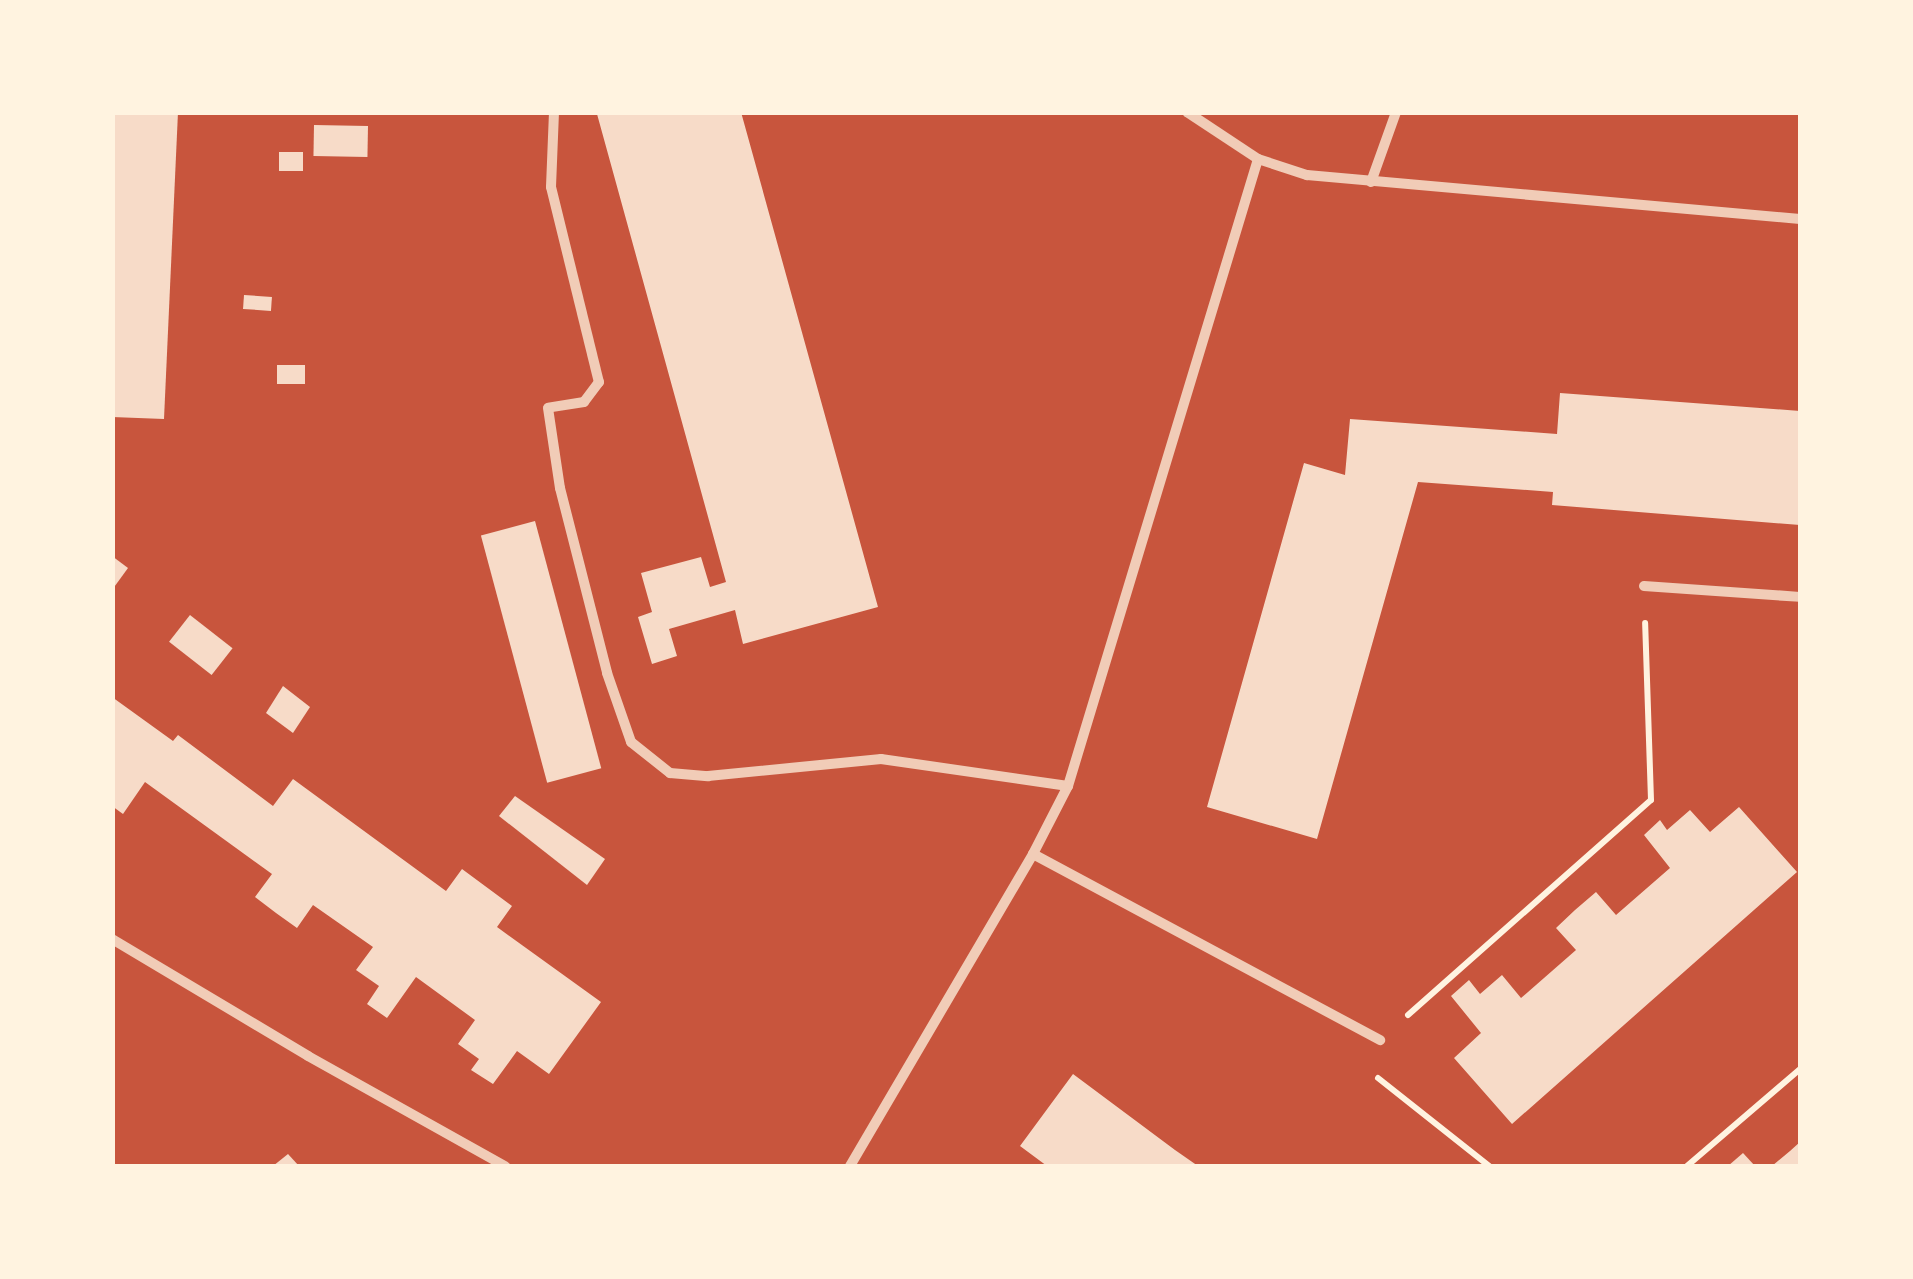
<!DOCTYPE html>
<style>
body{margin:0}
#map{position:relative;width:1913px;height:1279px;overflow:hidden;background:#c8553d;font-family:"PT Sans",sans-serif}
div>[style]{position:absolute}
.building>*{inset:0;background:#f7dbc8;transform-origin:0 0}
.path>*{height:6px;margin:-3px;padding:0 3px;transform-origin:3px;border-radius:3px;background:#fff3e0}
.minor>*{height:10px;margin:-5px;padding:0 5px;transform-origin:5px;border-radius:5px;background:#f1ccb7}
span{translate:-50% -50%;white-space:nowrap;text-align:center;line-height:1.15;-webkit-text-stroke:8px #fff3e0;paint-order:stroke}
.frame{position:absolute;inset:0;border:115px solid #fff3e0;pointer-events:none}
</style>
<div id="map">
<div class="building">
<div style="clip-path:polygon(112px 112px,178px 112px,164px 419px,112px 417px)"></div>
<div style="clip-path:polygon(600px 112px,741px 112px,878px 607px,743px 644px,735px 610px,669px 629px,677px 656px,652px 664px,638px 617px,652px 612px,641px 573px,701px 557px,710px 587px,726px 582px,597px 114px)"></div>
<div style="left:314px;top:125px;width:54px;height:31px;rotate:1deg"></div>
<div style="left:279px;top:152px;width:24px;height:19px"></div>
<div style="left:244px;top:295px;width:28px;height:14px;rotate:4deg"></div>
<div style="left:277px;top:365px;width:28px;height:19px"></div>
<div style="clip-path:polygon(1560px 393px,1800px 411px,1800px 525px,1552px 505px,1553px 492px,1418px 482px,1317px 839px,1207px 807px,1304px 463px,1345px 475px,1350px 419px,1557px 434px)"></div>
<div style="left:535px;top:521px;width:256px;height:56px;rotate:75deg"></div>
<div style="clip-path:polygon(112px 556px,128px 568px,112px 590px)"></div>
<div style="left:190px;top:615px;width:54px;height:34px;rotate:38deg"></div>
<div style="clip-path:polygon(283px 686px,310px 707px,293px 733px,266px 713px)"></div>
<div style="clip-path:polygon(112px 697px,173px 741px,178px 735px,273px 806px,293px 779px,446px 891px,462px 869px,512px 906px,497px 927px,601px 1002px,549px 1074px,517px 1051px,493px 1084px,471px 1070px,479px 1059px,458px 1044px,475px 1020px,416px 977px,387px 1018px,367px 1004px,379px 986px,356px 970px,373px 947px,313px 905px,297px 928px,276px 913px,255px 897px,272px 874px,145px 782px,123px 814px,112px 806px)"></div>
<div style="clip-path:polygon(515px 796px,605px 859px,587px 885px,499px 816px)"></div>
<div style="clip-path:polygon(1739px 807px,1797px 872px,1512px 1124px,1454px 1058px,1481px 1033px,1451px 996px,1469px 980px,1480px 994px,1502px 975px,1521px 998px,1576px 950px,1556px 928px,1575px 910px,1596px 892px,1616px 915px,1670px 868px,1644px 835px,1660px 820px,1667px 830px,1690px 810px,1710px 832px)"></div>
<div style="clip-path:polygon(1073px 1074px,1175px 1150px,1198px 1166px,1047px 1166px,1020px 1146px)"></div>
<div style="clip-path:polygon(1800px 1142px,1800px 1166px,1772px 1166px,1790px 1151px)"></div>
<div style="clip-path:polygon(1743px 1153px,1755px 1166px,1728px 1166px)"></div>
<div style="clip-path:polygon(288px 1154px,299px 1166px,273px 1166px)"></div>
</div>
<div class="path">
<div style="left:1408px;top:1015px;width:324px;rotate:-41.5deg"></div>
<div style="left:1651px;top:800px;width:177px;rotate:-91.9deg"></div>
<div style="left:1378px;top:1078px;width:142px;rotate:38.4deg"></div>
<div style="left:1687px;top:1166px;width:149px;rotate:-40.6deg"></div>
</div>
<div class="minor">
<div style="left:554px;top:112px;width:75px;rotate:92.3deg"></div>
<div style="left:551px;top:187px;width:201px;rotate:76.2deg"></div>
<div style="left:599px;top:382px;width:25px;rotate:127deg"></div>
<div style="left:584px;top:402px;width:36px;rotate:171deg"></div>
<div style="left:548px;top:408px;width:81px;rotate:81.5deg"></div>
<div style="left:560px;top:488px;width:191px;rotate:75.7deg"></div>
<div style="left:607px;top:673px;width:73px;rotate:70.8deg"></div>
<div style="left:631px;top:742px;width:50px;rotate:38.5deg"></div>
<div style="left:670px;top:773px;width:38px;rotate:5deg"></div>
<div style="left:708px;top:776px;width:174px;rotate:-5.6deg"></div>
<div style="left:881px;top:759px;width:189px;rotate:8.2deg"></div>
<div style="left:1187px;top:112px;width:85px;rotate:33.5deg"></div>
<div style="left:1258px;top:159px;width:52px;rotate:18.1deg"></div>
<div style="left:1307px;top:175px;width:495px;rotate:5.1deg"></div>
<div style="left:1371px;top:182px;width:74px;rotate:-70.3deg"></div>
<div style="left:1644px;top:586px;width:156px;rotate:4deg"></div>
<div style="left:1033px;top:854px;width:394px;rotate:28.2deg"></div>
<div style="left:112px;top:939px;width:228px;rotate:30.8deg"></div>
<div style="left:308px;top:1056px;width:226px;rotate:29.2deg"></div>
<div style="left:850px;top:1166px;width:362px;rotate:-59.6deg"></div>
<div style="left:1033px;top:854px;width:76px;rotate:-62.8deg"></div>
<div style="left:1068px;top:786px;width:655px;rotate:-73.14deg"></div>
</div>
<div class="frame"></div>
</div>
